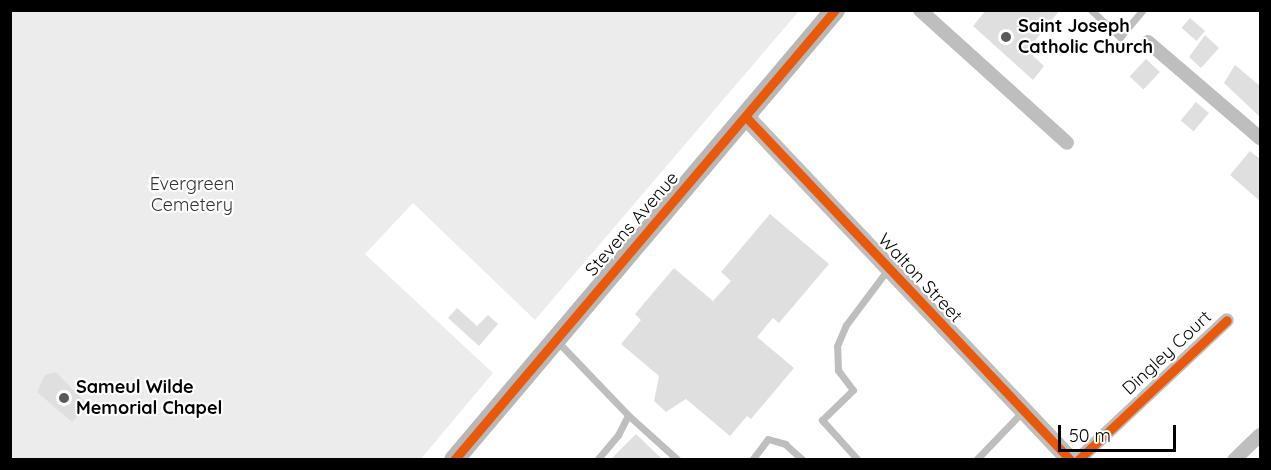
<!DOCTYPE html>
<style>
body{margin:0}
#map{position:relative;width:1271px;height:470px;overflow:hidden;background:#fff;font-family:Quicksand,sans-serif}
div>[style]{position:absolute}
.green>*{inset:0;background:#ececec}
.building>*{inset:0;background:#dfdfdf;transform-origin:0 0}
.service>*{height:7px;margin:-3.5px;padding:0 3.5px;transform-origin:3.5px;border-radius:3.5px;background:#bebebe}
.minor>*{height:14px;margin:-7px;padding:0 7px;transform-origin:7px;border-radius:7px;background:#bebebe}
.tertiary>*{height:18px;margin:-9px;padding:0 9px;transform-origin:9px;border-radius:9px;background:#bebebe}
.secondary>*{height:20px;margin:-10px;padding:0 10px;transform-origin:10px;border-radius:10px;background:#b8b8b8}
.cycleway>*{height:9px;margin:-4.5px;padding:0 4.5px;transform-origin:4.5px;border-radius:4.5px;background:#e8590c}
.dots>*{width:16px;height:16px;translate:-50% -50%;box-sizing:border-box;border:3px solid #fff;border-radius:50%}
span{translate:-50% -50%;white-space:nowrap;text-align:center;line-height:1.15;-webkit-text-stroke:4.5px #fff;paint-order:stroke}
.poi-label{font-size:18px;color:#000;font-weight:700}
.left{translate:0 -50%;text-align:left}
.park-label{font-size:18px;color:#333}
.street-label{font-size:18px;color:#000}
.frame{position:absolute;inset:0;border:12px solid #000;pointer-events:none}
.scale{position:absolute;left:1058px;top:425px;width:118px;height:27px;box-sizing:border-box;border:3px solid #000;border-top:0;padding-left:8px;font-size:18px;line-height:21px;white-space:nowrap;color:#000;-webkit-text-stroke:4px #fff;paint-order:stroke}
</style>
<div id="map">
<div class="green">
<div style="clip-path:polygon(10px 11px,799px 11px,535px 320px,413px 203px,365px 254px,493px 373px,420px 460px,11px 459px)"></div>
</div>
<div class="building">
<div style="clip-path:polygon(986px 10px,1060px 10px,1033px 43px,1039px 48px,1033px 56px,1044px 66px,1033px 80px,973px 26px)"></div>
<div style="left:1190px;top:18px;width:20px;height:13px;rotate:41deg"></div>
<div style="clip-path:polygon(1205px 35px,1219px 48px,1201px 68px,1189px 57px)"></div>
<div style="left:1146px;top:59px;width:19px;height:24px;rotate:43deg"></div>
<div style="clip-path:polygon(1235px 65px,1260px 86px,1260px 117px,1224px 83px)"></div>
<div style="left:1196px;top:102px;width:17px;height:24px;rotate:40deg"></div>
<div style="clip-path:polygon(1250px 151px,1260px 159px,1260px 201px,1230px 175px)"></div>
<div style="clip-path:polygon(770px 214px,829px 264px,779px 323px,773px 318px,757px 337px,794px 368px,751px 419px,747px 416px,730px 436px,686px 399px,666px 412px,654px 401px,659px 376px,621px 344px,641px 320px,635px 314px,674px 268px,713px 301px,731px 281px,721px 272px)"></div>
<div style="clip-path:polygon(457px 308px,477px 326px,488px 315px,498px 324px,479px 346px,448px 318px)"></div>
<div style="clip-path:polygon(56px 372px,88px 405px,72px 422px,37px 392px,45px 375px)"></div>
<div style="clip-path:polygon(636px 434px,662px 459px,611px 459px)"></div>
</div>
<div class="service">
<div style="left:1091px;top:10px;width:40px;rotate:43deg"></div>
<div style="left:1120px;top:37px;width:35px;rotate:-50deg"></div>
<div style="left:558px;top:342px;width:101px;rotate:46.2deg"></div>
<div style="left:628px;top:415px;width:67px;rotate:42deg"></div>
<div style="left:597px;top:460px;width:33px;rotate:-50deg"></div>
<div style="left:618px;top:435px;width:22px;rotate:-63deg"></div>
<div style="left:752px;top:460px;width:26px;rotate:-53deg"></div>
<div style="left:768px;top:439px;width:18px;rotate:16deg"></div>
<div style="left:785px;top:444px;width:24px;rotate:42deg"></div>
<div style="left:858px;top:460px;width:54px;rotate:-132deg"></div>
<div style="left:822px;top:420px;width:43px;rotate:-44.1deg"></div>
<div style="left:853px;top:390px;width:25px;rotate:-127deg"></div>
<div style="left:838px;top:370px;width:24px;rotate:-92deg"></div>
<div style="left:837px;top:346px;width:23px;rotate:-67deg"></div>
<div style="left:846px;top:325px;width:70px;rotate:-53.1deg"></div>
<div style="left:976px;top:460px;width:66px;rotate:-46.2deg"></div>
</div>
<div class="minor">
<div style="left:920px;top:10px;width:198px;rotate:42.1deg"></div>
<div style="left:1148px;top:42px;width:148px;rotate:40.6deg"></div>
<div style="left:1078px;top:460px;width:204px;rotate:-43.2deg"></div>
<div style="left:1234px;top:460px;width:36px;rotate:-44deg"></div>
</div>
<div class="tertiary">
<div style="left:747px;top:118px;width:470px;rotate:46.6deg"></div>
</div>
<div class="secondary">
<div style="left:454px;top:460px;width:590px;rotate:-49.75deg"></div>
</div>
<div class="cycleway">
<div style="left:747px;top:118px;width:470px;rotate:46.6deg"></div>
<div style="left:454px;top:460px;width:590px;rotate:-49.75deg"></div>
<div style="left:1078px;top:460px;width:204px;rotate:-43.2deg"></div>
</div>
<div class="dots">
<div style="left:1006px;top:37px;background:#595959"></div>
<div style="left:64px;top:398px;background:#595959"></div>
</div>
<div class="poi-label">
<span class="left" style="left:1018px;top:37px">Saint Joseph<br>Catholic Church</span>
<span class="left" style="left:76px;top:398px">Sameul Wilde<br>Memorial Chapel</span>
</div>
<div class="park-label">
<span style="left:192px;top:195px">Evergreen<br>Cemetery</span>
</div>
<div class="street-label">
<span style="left:632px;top:224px;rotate:-49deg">Stevens Avenue</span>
<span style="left:920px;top:278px;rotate:47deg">Walton Street</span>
<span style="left:1167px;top:353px;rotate:-43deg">Dingley Court</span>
</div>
<div class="frame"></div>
<div class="scale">50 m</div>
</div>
